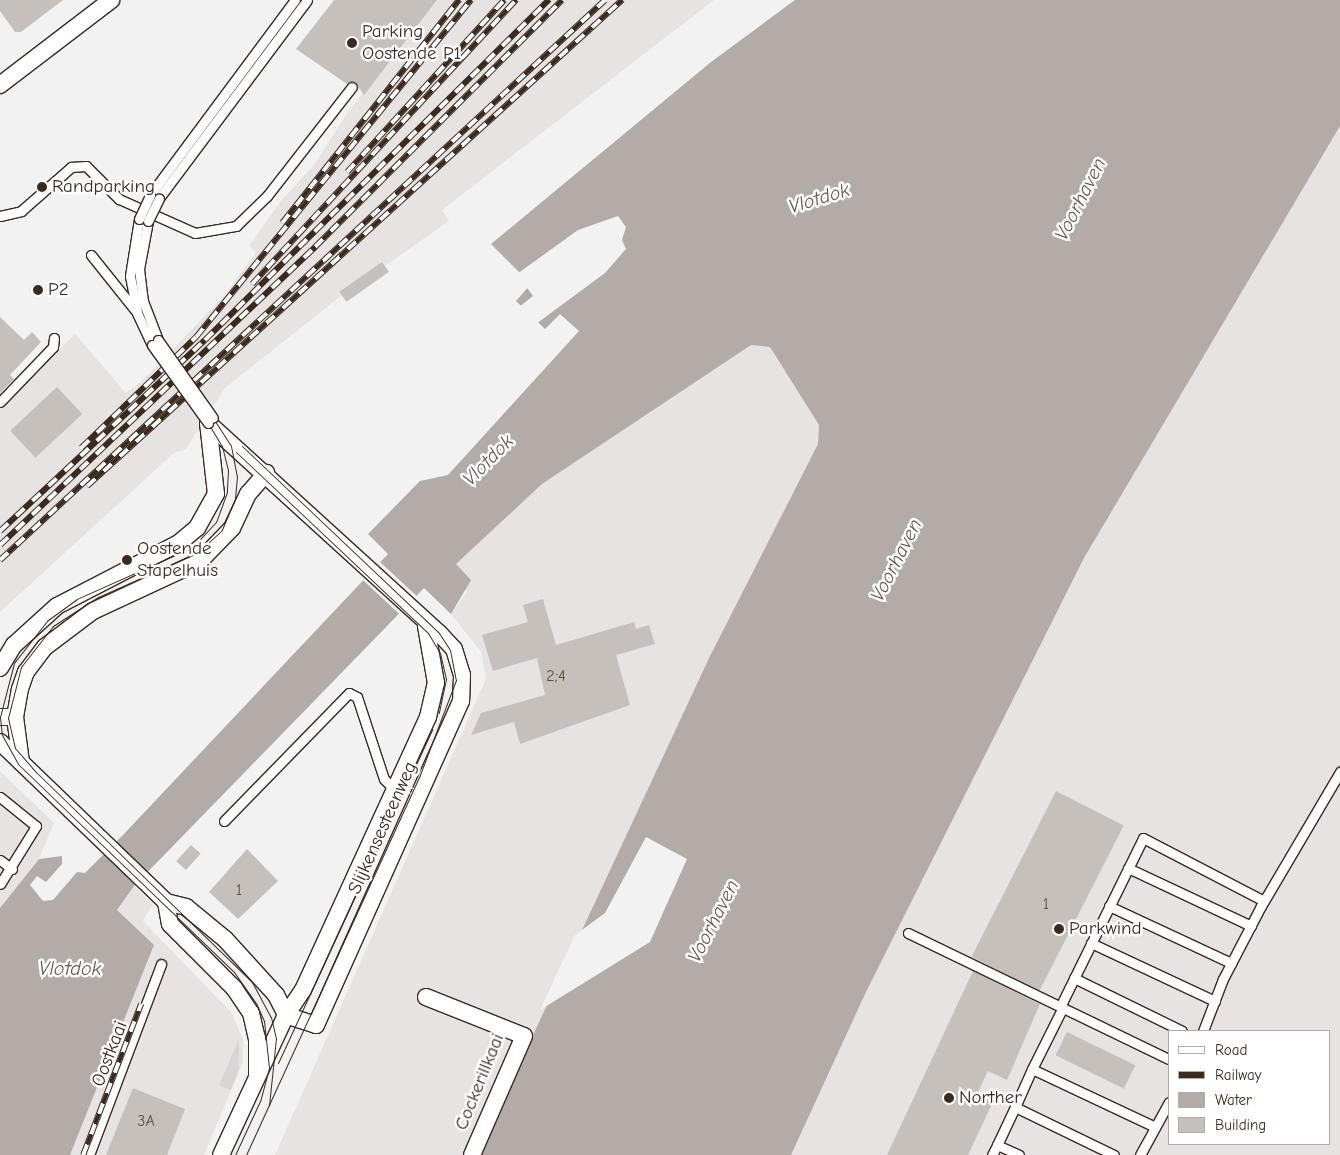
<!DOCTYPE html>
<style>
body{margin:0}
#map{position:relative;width:1340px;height:1155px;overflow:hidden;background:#f3f2f2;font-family:"Comic Neue",sans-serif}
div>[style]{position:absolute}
.built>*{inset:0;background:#e6e3e2}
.green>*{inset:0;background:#d8d5d2}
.water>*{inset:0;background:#b2aba7}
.pier>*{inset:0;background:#f3f2f2;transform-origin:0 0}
.building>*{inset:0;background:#c6c0bd;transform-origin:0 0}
.roads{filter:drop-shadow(1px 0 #3b2a1e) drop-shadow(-1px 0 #3b2a1e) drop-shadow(0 1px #3b2a1e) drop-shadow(0 -1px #3b2a1e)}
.service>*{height:9px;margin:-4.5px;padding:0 4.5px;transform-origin:4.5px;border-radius:4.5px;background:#fff}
.minor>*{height:16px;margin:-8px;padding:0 8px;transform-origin:8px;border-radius:8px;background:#fff}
.tram>*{height:1px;margin:-0.5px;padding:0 0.5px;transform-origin:0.5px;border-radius:0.5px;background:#3b2a1e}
.rail>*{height:5.5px;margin-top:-2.75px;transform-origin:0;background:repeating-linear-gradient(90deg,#fff 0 11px,#3b2a1e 0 22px);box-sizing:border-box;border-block:1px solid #3b2a1e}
.bridges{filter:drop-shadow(1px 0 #3b2a1e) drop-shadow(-1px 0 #3b2a1e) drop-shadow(0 1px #3b2a1e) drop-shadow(0 -1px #3b2a1e)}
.service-bridge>*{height:9px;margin:-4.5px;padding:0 4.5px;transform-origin:4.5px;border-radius:4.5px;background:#fff}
.dots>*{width:14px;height:14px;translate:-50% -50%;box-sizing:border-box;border:2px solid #fff;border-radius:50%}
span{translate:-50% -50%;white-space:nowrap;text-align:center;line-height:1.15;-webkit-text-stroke:5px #fff;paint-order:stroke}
.number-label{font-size:16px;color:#5e5046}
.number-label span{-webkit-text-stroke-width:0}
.poi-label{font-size:19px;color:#3b2a1e}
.left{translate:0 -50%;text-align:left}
.street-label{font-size:19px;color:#3b2a1e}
.water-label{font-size:20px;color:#65574e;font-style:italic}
.legend{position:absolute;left:1168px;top:1030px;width:162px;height:115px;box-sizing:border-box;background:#fff;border:1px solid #b1aaa5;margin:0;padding:6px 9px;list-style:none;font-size:15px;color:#3b2a1e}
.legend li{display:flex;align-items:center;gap:10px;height:25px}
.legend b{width:25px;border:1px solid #b1aaa5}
</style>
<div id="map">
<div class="built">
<div style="clip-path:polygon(437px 0,714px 0,442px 210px,449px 221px,385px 266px,389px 272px,347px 302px,342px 295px,225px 388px,186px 449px,174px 453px,0 612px,0 408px,75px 334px,126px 393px,142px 381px,225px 295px,256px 252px,249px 246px,280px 202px,314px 165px,348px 112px)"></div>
<div style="clip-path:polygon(evenodd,1340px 126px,1340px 1155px,791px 1155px,866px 992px,1084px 558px,1340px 126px,1169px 1031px,1329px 1031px,1329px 1144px,1169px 1144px,1169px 1031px)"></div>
<div style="clip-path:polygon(751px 345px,770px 347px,819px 425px,818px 444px,710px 656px,477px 1155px,275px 1155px,486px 679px,481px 652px,451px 614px,467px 592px,456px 564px,542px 484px)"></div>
<div style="clip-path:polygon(0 771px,54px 823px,39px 859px,0 908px)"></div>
<div style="clip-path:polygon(134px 886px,153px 904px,143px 921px,231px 1012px,243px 1039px,243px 1062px,204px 1155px,70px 1155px,154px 945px,117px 910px)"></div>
</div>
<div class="green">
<div style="clip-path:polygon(239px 1039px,239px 1069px,231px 1090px,219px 1085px)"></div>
</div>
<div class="water">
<div style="clip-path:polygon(795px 0,1340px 0,1340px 126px,1084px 558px,866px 992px,791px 1155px,477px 1155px,710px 656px,818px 444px,819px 425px,770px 347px,751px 345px,542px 484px,456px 564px,471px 580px,451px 614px,424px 588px,134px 886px,117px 910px,154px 945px,70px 1155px,0 1155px,0 908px,39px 859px,62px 856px,62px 864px,46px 882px,37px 876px,30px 885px,43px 901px,53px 900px,77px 872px,85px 873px,123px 835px,388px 554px,368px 534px,420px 481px,448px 475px,579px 331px,560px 314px,545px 329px,516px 301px,531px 284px,491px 244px,711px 62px)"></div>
</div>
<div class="pier">
<div style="clip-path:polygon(618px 216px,626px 227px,622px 240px,626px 249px,605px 273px,536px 324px,519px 307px,533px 296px,517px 274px,578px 230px)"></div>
<div style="left:378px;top:560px;width:54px;height:25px;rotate:43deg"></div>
<div style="clip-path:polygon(646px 837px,687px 859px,650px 942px,540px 1010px,575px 935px,605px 913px)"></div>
</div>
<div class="building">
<div style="clip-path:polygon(0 0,63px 0,21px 32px,15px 32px,0 11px)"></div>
<div style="clip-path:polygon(334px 0,437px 0,364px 95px,355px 82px,347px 84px,296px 49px)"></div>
<div style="left:382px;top:262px;width:12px;height:52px;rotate:55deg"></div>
<div style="clip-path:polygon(0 317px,24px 340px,32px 332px,41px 342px,10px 375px,14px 379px,0 393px)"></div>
<div style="left:57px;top:387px;width:37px;height:64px;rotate:47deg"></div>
<div style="clip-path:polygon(543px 599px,556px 645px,634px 622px,636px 629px,649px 625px,655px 644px,616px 655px,630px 705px,520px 744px,514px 722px,471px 735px,481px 713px,545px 695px,537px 658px,493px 671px,482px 635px,528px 622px,523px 605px)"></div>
<div style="left:1056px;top:791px;width:76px;height:186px;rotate:27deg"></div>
<div style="left:191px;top:845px;width:13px;height:22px;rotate:42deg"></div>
<div style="clip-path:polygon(247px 849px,278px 881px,238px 919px,209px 892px)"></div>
<div style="clip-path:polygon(973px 971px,1040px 1004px,1007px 1080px,988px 1071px,977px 1094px,993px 1102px,968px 1155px,887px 1155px)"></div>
<div style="left:1067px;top:1032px;width:76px;height:26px;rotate:26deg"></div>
<div style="clip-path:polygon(133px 1088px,185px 1109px,167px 1155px,106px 1155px)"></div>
</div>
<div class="roads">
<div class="service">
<div style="left:150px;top:195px;width:243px;rotate:-53.4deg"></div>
<div style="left:159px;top:198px;width:247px;rotate:-53.2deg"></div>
<div style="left:0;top:216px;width:22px;rotate:-13deg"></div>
<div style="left:21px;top:211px;width:67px;rotate:-41.3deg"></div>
<div style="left:71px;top:167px;width:15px;rotate:-4deg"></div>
<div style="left:86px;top:166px;width:47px;rotate:45deg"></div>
<div style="left:119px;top:199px;width:83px;rotate:24.1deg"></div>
<div style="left:195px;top:233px;width:42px;rotate:-9.7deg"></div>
<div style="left:236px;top:226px;width:43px;rotate:-44.1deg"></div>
<div style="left:267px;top:196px;width:138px;rotate:-52.1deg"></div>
<div style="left:139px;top:219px;width:58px;rotate:99deg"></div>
<div style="left:130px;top:276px;width:38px;rotate:79deg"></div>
<div style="left:137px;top:313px;width:35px;rotate:65deg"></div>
<div style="left:148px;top:221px;width:49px;rotate:100.6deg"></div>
<div style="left:139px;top:269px;width:32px;rotate:83deg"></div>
<div style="left:143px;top:301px;width:42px;rotate:69deg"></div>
<div style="left:91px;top:255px;width:70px;rotate:51.3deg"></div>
<div style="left:0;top:402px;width:76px;rotate:-46.1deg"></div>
<div style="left:53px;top:347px;width:9px;rotate:-84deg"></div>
<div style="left:0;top:797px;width:46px;rotate:38.9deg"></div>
<div style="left:36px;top:826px;width:68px;rotate:121.8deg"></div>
<div style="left:224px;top:821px;width:179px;rotate:-45.7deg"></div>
<div style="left:349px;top:693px;width:9px;rotate:27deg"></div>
<div style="left:357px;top:697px;width:86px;rotate:71.8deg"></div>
<div style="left:384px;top:779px;width:16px;rotate:45deg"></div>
<div style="left:0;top:860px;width:15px;rotate:37deg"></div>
<div style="left:1128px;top:868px;width:136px;rotate:25.2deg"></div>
<div style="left:1109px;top:906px;width:135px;rotate:25deg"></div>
<div style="left:908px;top:933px;width:290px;rotate:25.8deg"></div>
<div style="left:1091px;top:943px;width:137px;rotate:25.1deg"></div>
<div style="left:1074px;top:978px;width:120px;rotate:26.1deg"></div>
<div style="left:1060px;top:1007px;width:188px;rotate:-63.8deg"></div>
<div style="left:1143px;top:838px;width:136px;rotate:27.5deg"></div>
<div style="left:1062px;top:1009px;width:67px;rotate:116.6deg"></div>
<div style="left:1032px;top:1069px;width:136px;rotate:25.2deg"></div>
<div style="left:1203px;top:1031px;width:56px;rotate:-69deg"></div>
<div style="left:1223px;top:979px;width:82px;rotate:-62.5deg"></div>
<div style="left:1261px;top:906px;width:156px;rotate:-59.5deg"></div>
<div style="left:1032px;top:1069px;width:42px;rotate:114.1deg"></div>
<div style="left:1015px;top:1107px;width:110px;rotate:25.9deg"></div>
<div style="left:1015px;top:1107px;width:42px;rotate:115.3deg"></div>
<div style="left:997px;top:1145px;width:24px;rotate:24deg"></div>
<div style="left:89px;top:1155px;width:204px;rotate:-69.3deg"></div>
<div style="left:992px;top:1155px;width:11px;rotate:-63deg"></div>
<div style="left:1140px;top:1155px;width:60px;rotate:-61.3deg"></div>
</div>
<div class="minor">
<div style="left:0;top:85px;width:140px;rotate:-37.4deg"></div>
<div style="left:208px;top:423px;width:312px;rotate:42.3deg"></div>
<div style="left:439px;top:633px;width:22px;rotate:47deg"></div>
<div style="left:454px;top:649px;width:27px;rotate:73deg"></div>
<div style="left:462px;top:675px;width:26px;rotate:92deg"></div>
<div style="left:461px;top:701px;width:355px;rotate:114.1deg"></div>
<div style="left:316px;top:1025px;width:32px;rotate:-162deg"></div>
<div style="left:0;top:668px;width:27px;rotate:-59deg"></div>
<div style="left:14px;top:645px;width:58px;rotate:-42.2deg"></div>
<div style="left:57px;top:606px;width:137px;rotate:-27.3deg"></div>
<div style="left:179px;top:543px;width:23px;rotate:-40deg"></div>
<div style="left:197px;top:528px;width:39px;rotate:-61deg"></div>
<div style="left:216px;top:494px;width:71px;rotate:-96.4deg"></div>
<div style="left:0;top:717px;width:15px"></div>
<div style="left:0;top:742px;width:231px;rotate:43.9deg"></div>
<div style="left:166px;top:902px;width:21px;rotate:14deg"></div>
<div style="left:186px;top:907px;width:50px;rotate:39.4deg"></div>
<div style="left:225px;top:939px;width:76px;rotate:47.7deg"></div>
<div style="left:276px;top:995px;width:22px;rotate:63deg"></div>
<div style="left:21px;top:762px;width:45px;rotate:-97.6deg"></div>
<div style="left:15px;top:717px;width:28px;rotate:-80deg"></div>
<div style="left:20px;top:689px;width:18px;rotate:-71deg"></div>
<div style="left:26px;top:672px;width:31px;rotate:-53deg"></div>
<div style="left:45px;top:647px;width:60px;rotate:-36.9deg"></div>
<div style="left:93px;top:611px;width:118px;rotate:-25deg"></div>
<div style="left:200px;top:561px;width:46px;rotate:-45.9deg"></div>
<div style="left:232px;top:528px;width:38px;rotate:-65deg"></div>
<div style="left:248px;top:494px;width:28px;rotate:-49deg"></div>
<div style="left:166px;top:902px;width:22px;rotate:80deg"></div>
<div style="left:170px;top:924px;width:91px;rotate:45deg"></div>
<div style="left:234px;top:988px;width:30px;rotate:56deg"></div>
<div style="left:251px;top:1013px;width:26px;rotate:77deg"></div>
<div style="left:257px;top:1038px;width:36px;rotate:90deg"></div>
<div style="left:426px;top:997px;width:105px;rotate:21.7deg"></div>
<div style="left:524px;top:1036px;width:130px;rotate:113.6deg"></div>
<div style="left:221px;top:1155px;width:154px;rotate:-65.1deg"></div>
<div style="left:286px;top:1015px;width:30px;rotate:-56deg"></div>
<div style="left:303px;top:990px;width:300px;rotate:-65.4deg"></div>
<div style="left:428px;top:717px;width:35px;rotate:-77deg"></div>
<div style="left:436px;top:683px;width:58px;rotate:-100deg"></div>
</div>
</div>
<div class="tram">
<div style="left:213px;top:418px;width:33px;rotate:57deg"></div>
<div style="left:231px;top:446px;width:31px;rotate:79deg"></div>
<div style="left:237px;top:476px;width:23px;rotate:95deg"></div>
<div style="left:235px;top:499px;width:34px;rotate:113deg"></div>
<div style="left:222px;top:530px;width:34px;rotate:137deg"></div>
<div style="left:197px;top:553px;width:108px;rotate:156deg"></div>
<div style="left:98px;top:597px;width:54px;rotate:147.2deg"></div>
<div style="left:53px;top:626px;width:52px;rotate:128deg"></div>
<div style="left:21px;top:667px;width:53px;rotate:104.3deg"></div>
<div style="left:8px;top:718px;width:31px;rotate:77deg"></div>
<div style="left:15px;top:748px;width:33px;rotate:49deg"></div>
<div style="left:37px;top:773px;width:300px;rotate:44.2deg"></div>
<div style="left:252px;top:982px;width:40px;rotate:62deg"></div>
<div style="left:271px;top:1017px;width:22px;rotate:77deg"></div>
<div style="left:276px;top:1038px;width:68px;rotate:95.9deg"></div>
<div style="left:208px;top:423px;width:27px;rotate:59deg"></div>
<div style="left:222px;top:446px;width:25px;rotate:76deg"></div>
<div style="left:228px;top:470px;width:22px;rotate:93deg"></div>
<div style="left:227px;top:492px;width:32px;rotate:110deg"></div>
<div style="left:216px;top:522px;width:34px;rotate:133deg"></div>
<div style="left:193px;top:547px;width:127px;rotate:155.9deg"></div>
<div style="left:77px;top:599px;width:37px;rotate:144deg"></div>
<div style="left:47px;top:621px;width:53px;rotate:128.2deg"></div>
<div style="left:14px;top:663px;width:56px;rotate:104.5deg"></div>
<div style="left:0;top:717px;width:18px;rotate:84deg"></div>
<div style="left:2px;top:735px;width:33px;rotate:61deg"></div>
<div style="left:18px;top:764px;width:300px;rotate:43.9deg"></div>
<div style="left:234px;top:972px;width:38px;rotate:55deg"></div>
<div style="left:256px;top:1003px;width:20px;rotate:66deg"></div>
<div style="left:264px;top:1021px;width:47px;rotate:83.9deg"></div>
<div style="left:269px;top:1068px;width:34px;rotate:105deg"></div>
<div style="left:260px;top:1101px;width:60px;rotate:114.8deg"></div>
<div style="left:242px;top:446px;width:272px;rotate:43.5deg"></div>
<div style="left:439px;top:633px;width:20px;rotate:57deg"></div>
<div style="left:450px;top:650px;width:31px;rotate:79deg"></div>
<div style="left:456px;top:680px;width:102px;rotate:110.8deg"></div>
<div style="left:420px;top:775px;width:418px;rotate:114.6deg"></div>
<div style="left:236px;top:452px;width:264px;rotate:43.3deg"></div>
<div style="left:428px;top:633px;width:23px;rotate:59deg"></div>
<div style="left:440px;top:653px;width:27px;rotate:77deg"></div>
<div style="left:446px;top:679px;width:35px;rotate:102deg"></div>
<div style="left:278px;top:1063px;width:368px;rotate:-65.2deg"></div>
</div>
<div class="rail">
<div style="left:347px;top:172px;width:233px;rotate:-47.6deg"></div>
<div style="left:282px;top:223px;width:285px;rotate:-51.6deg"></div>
<div style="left:252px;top:284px;width:388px;rotate:-47.1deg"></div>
<div style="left:81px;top:448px;width:160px;rotate:-44deg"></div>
<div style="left:196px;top:337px;width:435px;rotate:-50.8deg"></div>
<div style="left:87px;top:486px;width:723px;rotate:-42.25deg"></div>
<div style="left:0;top:531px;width:280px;rotate:-43deg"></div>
<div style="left:205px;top:340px;width:484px;rotate:-44.7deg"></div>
<div style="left:0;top:545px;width:434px;rotate:-43.4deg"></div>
<div style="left:315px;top:247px;width:349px;rotate:-45deg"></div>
<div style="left:0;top:560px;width:824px;rotate:-42.79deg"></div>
<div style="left:83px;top:1155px;width:162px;rotate:-69deg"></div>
</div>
<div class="bridges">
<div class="service-bridge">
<div style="left:139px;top:219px;width:26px;rotate:-65deg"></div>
<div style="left:148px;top:221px;width:25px;rotate:-64deg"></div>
<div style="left:158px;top:340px;width:95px;rotate:54.8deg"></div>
<div style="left:152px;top:345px;width:96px;rotate:54.3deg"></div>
</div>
</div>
<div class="dots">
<div style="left:352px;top:43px;background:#3b2a1e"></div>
<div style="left:42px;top:187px;background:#3b2a1e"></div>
<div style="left:38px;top:290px;background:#3b2a1e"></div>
<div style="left:127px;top:560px;background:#3b2a1e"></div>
<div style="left:1059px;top:929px;background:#3b2a1e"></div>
<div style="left:949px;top:1098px;background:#3b2a1e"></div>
</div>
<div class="number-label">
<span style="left:556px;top:676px">2;4</span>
<span style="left:239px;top:890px">1</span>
<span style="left:1046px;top:904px">1</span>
<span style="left:146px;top:1121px">3A</span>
</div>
<div class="poi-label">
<span class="left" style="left:362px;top:43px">Parking<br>Oostende P1</span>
<span class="left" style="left:52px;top:187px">Randparking</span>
<span class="left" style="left:48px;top:290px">P2</span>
<span class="left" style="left:137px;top:560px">Oostende<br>Stapelhuis</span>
<span class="left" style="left:1069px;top:929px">Parkwind</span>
<span class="left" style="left:959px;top:1098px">Norther</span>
</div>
<div class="street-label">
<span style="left:383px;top:828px;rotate:-66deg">Slijkensesteenweg</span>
<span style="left:110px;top:1054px;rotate:-69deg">Oostkaai</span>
<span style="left:480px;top:1082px;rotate:-68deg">Cockerillkaai</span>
</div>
<div class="water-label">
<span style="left:819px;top:198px;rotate:-17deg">Vlotdok</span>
<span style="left:1080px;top:199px;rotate:-63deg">Voorhaven</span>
<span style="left:488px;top:460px;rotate:-45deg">Vlotdok</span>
<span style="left:896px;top:560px;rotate:-63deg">Voorhaven</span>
<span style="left:713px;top:921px;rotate:-63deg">Voorhaven</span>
<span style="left:70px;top:968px">Vlotdok</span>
</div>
<ul class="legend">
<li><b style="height:6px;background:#fff"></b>Road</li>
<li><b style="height:6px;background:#3b2a1e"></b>Railway</li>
<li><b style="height:14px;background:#b2aba7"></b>Water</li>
<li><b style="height:14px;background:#c6c0bd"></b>Building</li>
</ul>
</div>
